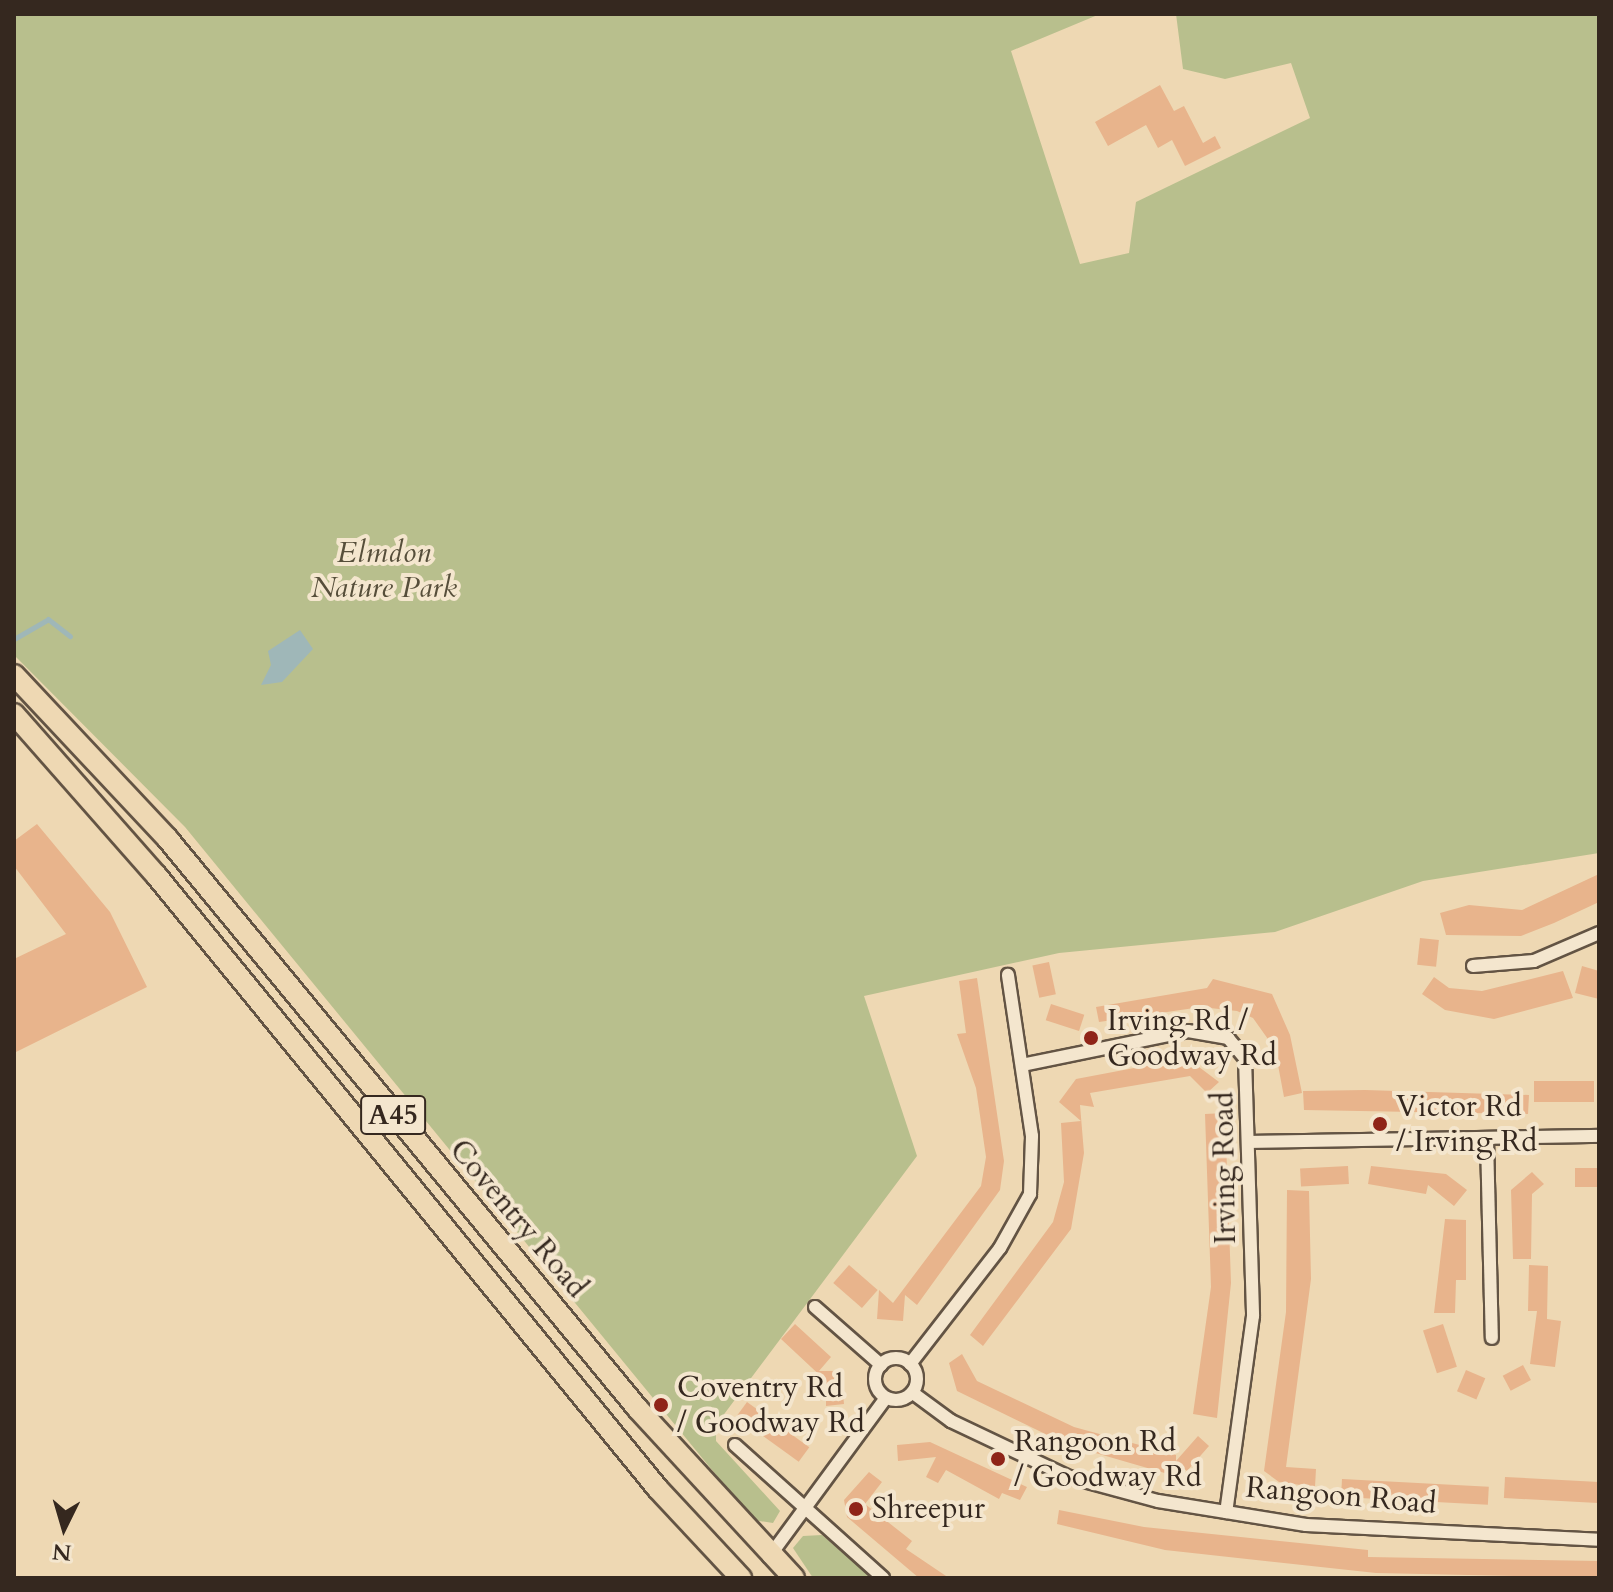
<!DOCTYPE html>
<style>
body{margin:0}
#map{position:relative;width:1613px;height:1592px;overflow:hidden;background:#eed8b3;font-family:Cardo,serif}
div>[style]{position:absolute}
.green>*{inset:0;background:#b8bf8d}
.water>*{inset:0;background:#9fb7b8}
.stream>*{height:5px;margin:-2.5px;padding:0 2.5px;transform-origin:2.5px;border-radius:2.5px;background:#9fb7b8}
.building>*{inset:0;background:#e8b48c;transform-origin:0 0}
.roads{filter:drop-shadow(2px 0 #635444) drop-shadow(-2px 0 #635444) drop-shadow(0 2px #635444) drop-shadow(0 -2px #635444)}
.minor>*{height:12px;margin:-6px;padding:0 6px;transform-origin:6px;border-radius:6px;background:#f4e6ce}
.minor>.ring{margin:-6px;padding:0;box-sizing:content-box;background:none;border:12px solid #f4e6ce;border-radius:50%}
.trunk>*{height:20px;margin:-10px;padding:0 10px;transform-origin:10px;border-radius:10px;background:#eed8b3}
.dots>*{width:22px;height:22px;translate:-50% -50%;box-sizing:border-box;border:4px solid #f4e6ce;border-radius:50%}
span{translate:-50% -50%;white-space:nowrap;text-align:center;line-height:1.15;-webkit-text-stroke:8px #f4e6ce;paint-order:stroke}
.shield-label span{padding:2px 6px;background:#f4e6ce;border:2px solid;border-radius:6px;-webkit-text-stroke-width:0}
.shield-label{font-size:28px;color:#35281f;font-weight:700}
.park-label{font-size:30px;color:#564e3a;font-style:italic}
.poi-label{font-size:30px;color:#35281f}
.left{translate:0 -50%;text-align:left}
.street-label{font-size:30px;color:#35281f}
.frame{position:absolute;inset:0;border:16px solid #35281f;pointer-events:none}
.north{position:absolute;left:24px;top:1488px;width:80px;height:80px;-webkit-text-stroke:6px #f4e6ce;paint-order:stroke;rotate:185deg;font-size:22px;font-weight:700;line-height:32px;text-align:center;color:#35281f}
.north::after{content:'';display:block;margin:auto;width:28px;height:36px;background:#35281f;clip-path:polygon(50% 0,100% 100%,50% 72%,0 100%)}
</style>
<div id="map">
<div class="green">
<div style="clip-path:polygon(14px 14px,1100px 14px,1011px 51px,1080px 264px,1129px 253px,1136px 202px,1310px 118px,1291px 63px,1225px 79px,1183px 69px,1176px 14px,1599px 14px,1599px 853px,1423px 881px,1275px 932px,1059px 953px,864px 996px,917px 1156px,716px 1425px,716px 1441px,780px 1511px,773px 1523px,753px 1520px,185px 827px,14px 655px)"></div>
<div style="clip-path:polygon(822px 1535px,872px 1578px,813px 1578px,793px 1548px,803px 1536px)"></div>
</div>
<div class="water">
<div style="clip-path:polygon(300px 630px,313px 649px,282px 682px,261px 685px,271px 665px,268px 651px)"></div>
</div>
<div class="stream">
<div style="left:14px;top:639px;width:39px;rotate:-30deg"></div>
<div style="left:48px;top:619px;width:28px;rotate:38deg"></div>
</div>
<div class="building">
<div style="clip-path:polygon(1160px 85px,1174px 111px,1184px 106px,1203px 143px,1215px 136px,1221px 148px,1185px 166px,1172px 140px,1158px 148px,1146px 125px,1108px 146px,1095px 122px)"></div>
<div style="clip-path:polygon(37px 824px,110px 912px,147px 987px,14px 1053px,14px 959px,66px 934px,14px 866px,14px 841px)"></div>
<div style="clip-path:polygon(1599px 874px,1599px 902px,1554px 923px,1521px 936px,1446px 935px,1440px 913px,1469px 905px,1522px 910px)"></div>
<div style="left:1420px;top:938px;width:19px;height:27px;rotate:6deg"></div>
<div style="left:1049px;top:962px;width:33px;height:17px;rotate:78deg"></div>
<div style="clip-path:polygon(1582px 966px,1599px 971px,1599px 999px,1575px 993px)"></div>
<div style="clip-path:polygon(1563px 971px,1573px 998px,1494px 1019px,1445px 1010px,1422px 994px,1434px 977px,1449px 988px,1482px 991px)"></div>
<div style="clip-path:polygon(977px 978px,1004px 1161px,1000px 1190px,917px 1305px,905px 1295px,903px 1321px,877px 1319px,879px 1290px,893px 1303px,981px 1186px,986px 1157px,976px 1088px,957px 1034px,966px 1033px,959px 981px)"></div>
<div style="clip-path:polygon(1213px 979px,1272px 994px,1290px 1035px,1302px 1093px,1284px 1097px,1275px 1049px,1253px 1018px,1237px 1011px,1201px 1007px,1099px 1022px,1096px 1007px,1207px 988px)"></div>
<div style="left:1051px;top:1004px;width:35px;height:17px;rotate:18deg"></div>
<div style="clip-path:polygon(1187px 1058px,1219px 1082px,1207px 1093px,1190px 1076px,1090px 1093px,1094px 1107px,1080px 1105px,1084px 1153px,1071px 1229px,983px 1346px,970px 1335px,1053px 1222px,1064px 1182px,1061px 1123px,1081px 1121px,1059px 1102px,1076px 1079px)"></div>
<div style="left:1594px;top:1081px;width:21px;height:60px;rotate:90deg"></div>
<div style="clip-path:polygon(1365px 1090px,1529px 1095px,1528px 1114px,1304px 1110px,1303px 1091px)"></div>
<div style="clip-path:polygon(1225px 1113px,1231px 1283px,1217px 1418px,1193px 1414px,1211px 1287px,1205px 1114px)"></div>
<div style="left:1348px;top:1166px;width:18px;height:48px;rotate:87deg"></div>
<div style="clip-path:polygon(1371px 1166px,1446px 1174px,1467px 1190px,1454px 1206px,1428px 1185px,1426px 1194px,1368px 1184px)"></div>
<div style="left:1599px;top:1168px;width:19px;height:24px;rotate:90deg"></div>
<div style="clip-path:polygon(1532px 1172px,1544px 1184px,1532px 1194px,1531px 1259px,1513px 1259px,1511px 1190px)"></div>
<div style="clip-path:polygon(1287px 1190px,1309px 1191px,1311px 1279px,1286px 1467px,1316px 1469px,1315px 1487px,1279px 1482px,1264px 1471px,1286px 1312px)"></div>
<div style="clip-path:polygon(1445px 1219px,1466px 1220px,1466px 1280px,1456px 1280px,1455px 1313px,1434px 1313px)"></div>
<div style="left:849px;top:1265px;width:38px;height:24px;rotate:41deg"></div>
<div style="clip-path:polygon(1529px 1265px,1548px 1266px,1547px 1319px,1561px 1321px,1555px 1367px,1530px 1364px,1537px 1311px,1528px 1311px)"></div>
<div style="clip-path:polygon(795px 1324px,831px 1357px,819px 1371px,841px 1371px,844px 1404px,826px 1406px,826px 1381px,781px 1339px)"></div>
<div style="left:1443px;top:1324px;width:45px;height:21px;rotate:72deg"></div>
<div style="clip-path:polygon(962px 1354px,977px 1381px,1074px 1427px,1176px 1455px,1176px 1461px,1198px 1436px,1209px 1446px,1187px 1471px,1176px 1462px,1175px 1476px,1068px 1445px,957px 1391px,949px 1363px)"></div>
<div style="left:1523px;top:1365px;width:17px;height:23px;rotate:62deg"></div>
<div style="left:1466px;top:1370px;width:21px;height:23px;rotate:23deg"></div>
<div style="left:747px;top:1402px;width:77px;height:18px;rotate:36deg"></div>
<div style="clip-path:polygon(930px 1442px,1027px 1487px,1020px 1500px,1002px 1493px,999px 1499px,946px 1470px,938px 1483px,926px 1477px,936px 1457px,898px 1461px,897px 1445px)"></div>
<div style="clip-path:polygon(869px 1472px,882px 1482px,865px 1504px,912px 1541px,906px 1549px,949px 1578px,919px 1578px,847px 1517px,844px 1500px)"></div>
<div style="left:1505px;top:1477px;width:94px;height:21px;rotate:3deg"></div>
<div style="left:1342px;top:1479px;width:147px;height:18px;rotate:3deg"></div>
<div style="clip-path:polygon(1059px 1510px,1144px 1527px,1368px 1550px,1368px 1557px,1599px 1561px,1599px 1578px,1376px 1573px,1165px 1550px,1057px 1524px)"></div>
</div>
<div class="roads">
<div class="minor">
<div style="left:1473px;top:966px;width:61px;rotate:-4.7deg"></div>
<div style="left:1534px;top:961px;width:71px;rotate:-23.3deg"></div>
<div style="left:1022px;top:1065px;width:169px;rotate:-11.6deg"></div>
<div style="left:1188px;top:1031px;width:41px;rotate:9.9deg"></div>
<div style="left:1228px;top:1038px;width:26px;rotate:50deg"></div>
<div style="left:1245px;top:1058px;width:258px;rotate:88.2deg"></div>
<div style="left:1253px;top:1316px;width:198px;rotate:97.8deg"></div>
<div style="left:1487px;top:1140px;width:198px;rotate:88.6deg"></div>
<div style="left:1253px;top:1142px;width:346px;rotate:-1deg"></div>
<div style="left:815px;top:1307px;width:88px;rotate:41.3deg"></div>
<div class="ring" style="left:875px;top:1358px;width:30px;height:30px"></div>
<div style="left:910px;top:1364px;width:147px;rotate:-52.2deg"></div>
<div style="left:1000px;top:1248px;width:62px;rotate:-60.9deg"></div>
<div style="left:1030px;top:1194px;width:58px;rotate:-88deg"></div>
<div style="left:1032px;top:1136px;width:163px;rotate:-98.5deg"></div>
<div style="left:913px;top:1393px;width:47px;rotate:36.4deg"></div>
<div style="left:951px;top:1421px;width:131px;rotate:25.4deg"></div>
<div style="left:1069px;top:1477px;width:92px;rotate:15.1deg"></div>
<div style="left:1158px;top:1501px;width:150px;rotate:9.2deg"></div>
<div style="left:1306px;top:1525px;width:293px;rotate:2.9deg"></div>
<div style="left:735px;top:1445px;width:199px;rotate:41.9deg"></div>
<div style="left:769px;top:1557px;width:197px;rotate:-53.7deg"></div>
</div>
<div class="trunk">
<div style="left:14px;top:675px;width:224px;rotate:46.8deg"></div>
<div style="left:167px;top:838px;width:740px;rotate:50.48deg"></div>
<div style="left:638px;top:1409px;width:230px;rotate:47.3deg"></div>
<div style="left:14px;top:714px;width:215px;rotate:48.6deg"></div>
<div style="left:156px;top:875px;width:793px;rotate:50.73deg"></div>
<div style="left:658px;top:1489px;width:122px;rotate:47deg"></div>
</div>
</div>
<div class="dots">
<div style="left:1091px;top:1038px;background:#8f2418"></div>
<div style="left:1380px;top:1124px;background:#8f2418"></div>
<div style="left:661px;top:1405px;background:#8f2418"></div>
<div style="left:998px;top:1459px;background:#8f2418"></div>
<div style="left:856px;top:1509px;background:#8f2418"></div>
</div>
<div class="shield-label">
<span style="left:393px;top:1115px">A45</span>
</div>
<div class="park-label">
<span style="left:384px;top:570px">Elmdon<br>Nature Park</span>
</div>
<div class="poi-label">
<span class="left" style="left:1107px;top:1038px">Irving Rd /<br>Goodway Rd</span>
<span class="left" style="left:1396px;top:1124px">Victor Rd<br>/ Irving Rd</span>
<span class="left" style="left:677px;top:1405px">Coventry Rd<br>/ Goodway Rd</span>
<span class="left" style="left:1014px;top:1459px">Rangoon Rd<br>/ Goodway Rd</span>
<span class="left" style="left:872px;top:1509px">Shreepur</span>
</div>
<div class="street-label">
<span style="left:1225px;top:1168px;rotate:-91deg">Irving Road</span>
<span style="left:518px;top:1219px;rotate:50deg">Coventry Road</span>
<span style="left:1341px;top:1496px;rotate:5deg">Rangoon Road</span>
</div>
<div class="frame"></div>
<div class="north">N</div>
</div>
